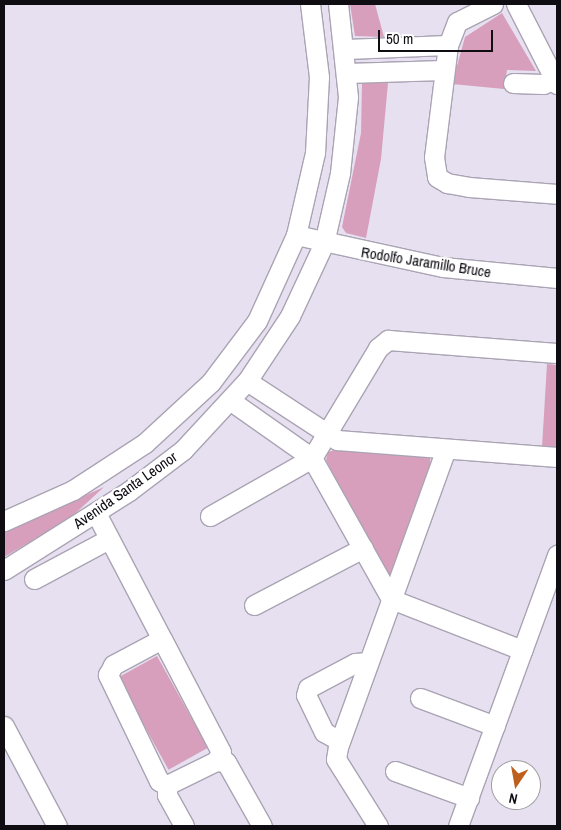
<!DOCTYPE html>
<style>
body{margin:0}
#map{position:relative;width:561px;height:830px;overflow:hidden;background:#e7e0f1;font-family:"Archivo Narrow",sans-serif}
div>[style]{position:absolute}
.green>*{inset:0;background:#d79fbc;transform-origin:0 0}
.roads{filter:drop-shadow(1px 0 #aaa3b3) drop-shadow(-1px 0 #aaa3b3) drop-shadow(0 1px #aaa3b3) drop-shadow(0 -1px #aaa3b3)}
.minor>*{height:19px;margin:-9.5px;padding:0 9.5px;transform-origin:9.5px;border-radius:9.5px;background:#fff}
span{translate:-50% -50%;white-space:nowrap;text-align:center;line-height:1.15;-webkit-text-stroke:4.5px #fff;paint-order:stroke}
.street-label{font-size:15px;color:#0f0c12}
.frame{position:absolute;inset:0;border:5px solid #0f0c12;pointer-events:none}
.north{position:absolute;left:491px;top:760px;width:50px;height:50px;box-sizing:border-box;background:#fff;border:1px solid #9f9ea0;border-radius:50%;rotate:192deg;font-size:14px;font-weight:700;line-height:20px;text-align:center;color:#0f0c12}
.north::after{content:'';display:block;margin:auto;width:18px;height:22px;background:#bf5f1d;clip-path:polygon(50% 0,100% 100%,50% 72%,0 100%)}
.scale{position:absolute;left:378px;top:30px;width:115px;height:22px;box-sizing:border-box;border:2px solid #0f0c12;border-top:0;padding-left:6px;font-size:15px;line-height:18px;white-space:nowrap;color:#0f0c12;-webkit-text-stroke:4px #fff;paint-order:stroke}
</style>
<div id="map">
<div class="green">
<div style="clip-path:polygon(350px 4px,375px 4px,384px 37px,355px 36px)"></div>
<div style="clip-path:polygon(502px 13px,536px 71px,507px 70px,504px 89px,452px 84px,465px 37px)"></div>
<div style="clip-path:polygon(362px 81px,388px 83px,381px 159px,366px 238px,346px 233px,342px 227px,361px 133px)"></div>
<div style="clip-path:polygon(547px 364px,557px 365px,557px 448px,542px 447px)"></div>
<div style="clip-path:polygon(339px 449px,430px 458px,431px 467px,390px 575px,385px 576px,326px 460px,328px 452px)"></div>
<div style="clip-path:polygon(104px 487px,68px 520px,4px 557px,4px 532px)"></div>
<div style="left:157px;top:656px;width:105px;height:45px;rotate:61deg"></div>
</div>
<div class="roads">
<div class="minor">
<div style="left:493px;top:4px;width:40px;rotate:153.4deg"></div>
<div style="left:457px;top:22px;width:25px;rotate:111deg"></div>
<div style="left:448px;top:45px;width:113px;rotate:97.1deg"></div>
<div style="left:434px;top:157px;width:20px;rotate:81deg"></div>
<div style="left:437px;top:177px;width:12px;rotate:31deg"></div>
<div style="left:447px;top:183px;width:22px;rotate:10deg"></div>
<div style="left:469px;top:187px;width:88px;rotate:4.5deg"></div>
<div style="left:516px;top:4px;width:90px;rotate:62.9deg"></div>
<div style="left:346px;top:49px;width:102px;rotate:-2.2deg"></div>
<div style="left:347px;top:73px;width:96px;rotate:-1.8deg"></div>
<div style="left:513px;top:83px;width:30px;rotate:2deg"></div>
<div style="left:543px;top:84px;width:13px;rotate:-23deg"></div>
<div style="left:296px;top:235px;width:150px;rotate:12.3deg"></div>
<div style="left:443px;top:267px;width:115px;rotate:5.5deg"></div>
<div style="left:247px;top:381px;width:108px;rotate:33.2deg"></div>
<div style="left:337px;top:440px;width:221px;rotate:4.4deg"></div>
<div style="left:231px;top:401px;width:99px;rotate:35.1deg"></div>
<div style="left:312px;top:458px;width:162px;rotate:60.7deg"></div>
<div style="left:391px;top:599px;width:141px;rotate:21.3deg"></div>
<div style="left:96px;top:513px;width:142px;rotate:62.4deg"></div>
<div style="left:162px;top:639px;width:127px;rotate:62.4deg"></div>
<div style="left:221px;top:752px;width:10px;rotate:119deg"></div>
<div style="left:216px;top:761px;width:55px;rotate:153.9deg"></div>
<div style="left:167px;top:785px;width:9px;rotate:-153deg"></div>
<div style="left:159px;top:781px;width:118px;rotate:-115.7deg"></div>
<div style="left:108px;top:675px;width:11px;rotate:-63deg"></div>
<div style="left:113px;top:665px;width:55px;rotate:-28deg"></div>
<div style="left:210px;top:516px;width:117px;rotate:-29.6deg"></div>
<div style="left:312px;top:458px;width:128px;rotate:-59deg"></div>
<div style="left:378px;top:348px;width:13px;rotate:-39deg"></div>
<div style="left:388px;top:340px;width:169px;rotate:4.4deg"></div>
<div style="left:4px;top:521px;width:76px;rotate:-24.2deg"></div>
<div style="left:73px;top:490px;width:86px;rotate:-33.1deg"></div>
<div style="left:145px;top:443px;width:90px;rotate:-42.7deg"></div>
<div style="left:211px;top:382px;width:76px;rotate:-53deg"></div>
<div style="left:257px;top:321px;width:94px;rotate:-65.6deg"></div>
<div style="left:296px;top:235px;width:84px;rotate:-77deg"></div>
<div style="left:315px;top:153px;width:76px;rotate:-87deg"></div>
<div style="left:319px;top:77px;width:74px;rotate:-97deg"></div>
<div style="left:4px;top:570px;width:148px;rotate:-32.3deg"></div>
<div style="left:129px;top:491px;width:68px;rotate:-37.2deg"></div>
<div style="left:183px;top:450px;width:94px;rotate:-47.2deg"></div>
<div style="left:247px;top:381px;width:78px;rotate:-56.5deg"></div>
<div style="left:290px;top:316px;width:81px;rotate:-65deg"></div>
<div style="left:324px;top:243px;width:72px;rotate:-77.1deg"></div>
<div style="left:340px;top:173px;width:76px;rotate:-84deg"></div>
<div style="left:348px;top:97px;width:94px;rotate:-96.1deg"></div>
<div style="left:34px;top:579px;width:85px;rotate:-28.1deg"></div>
<div style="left:254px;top:605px;width:123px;rotate:-27.6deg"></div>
<div style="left:420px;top:698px;width:80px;rotate:20.5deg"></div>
<div style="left:4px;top:726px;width:113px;rotate:62.1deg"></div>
<div style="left:340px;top:741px;width:18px;rotate:-151deg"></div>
<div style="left:324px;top:732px;width:41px;rotate:-115.9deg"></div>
<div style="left:306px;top:695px;width:7px;rotate:-74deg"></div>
<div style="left:308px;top:688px;width:53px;rotate:-28deg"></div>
<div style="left:355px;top:663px;width:13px;rotate:-4deg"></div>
<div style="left:216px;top:761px;width:10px;rotate:6deg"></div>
<div style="left:226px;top:762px;width:73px;rotate:60.6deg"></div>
<div style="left:395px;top:771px;width:79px;rotate:20deg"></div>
<div style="left:167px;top:785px;width:10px;rotate:90deg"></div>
<div style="left:167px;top:795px;width:35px;rotate:61deg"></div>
<div style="left:378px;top:826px;width:79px;rotate:-122.1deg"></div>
<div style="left:336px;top:759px;width:12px;rotate:-81deg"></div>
<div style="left:338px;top:747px;width:317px;rotate:-70.1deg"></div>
<div style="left:458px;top:826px;width:289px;rotate:-69.9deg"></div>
</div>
</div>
<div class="street-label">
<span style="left:426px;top:262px;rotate:9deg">Rodolfo Jaramillo Bruce</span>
<span style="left:125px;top:490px;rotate:-35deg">Avenida Santa Leonor</span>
</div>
<div class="frame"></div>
<div class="north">N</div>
<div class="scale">50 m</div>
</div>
